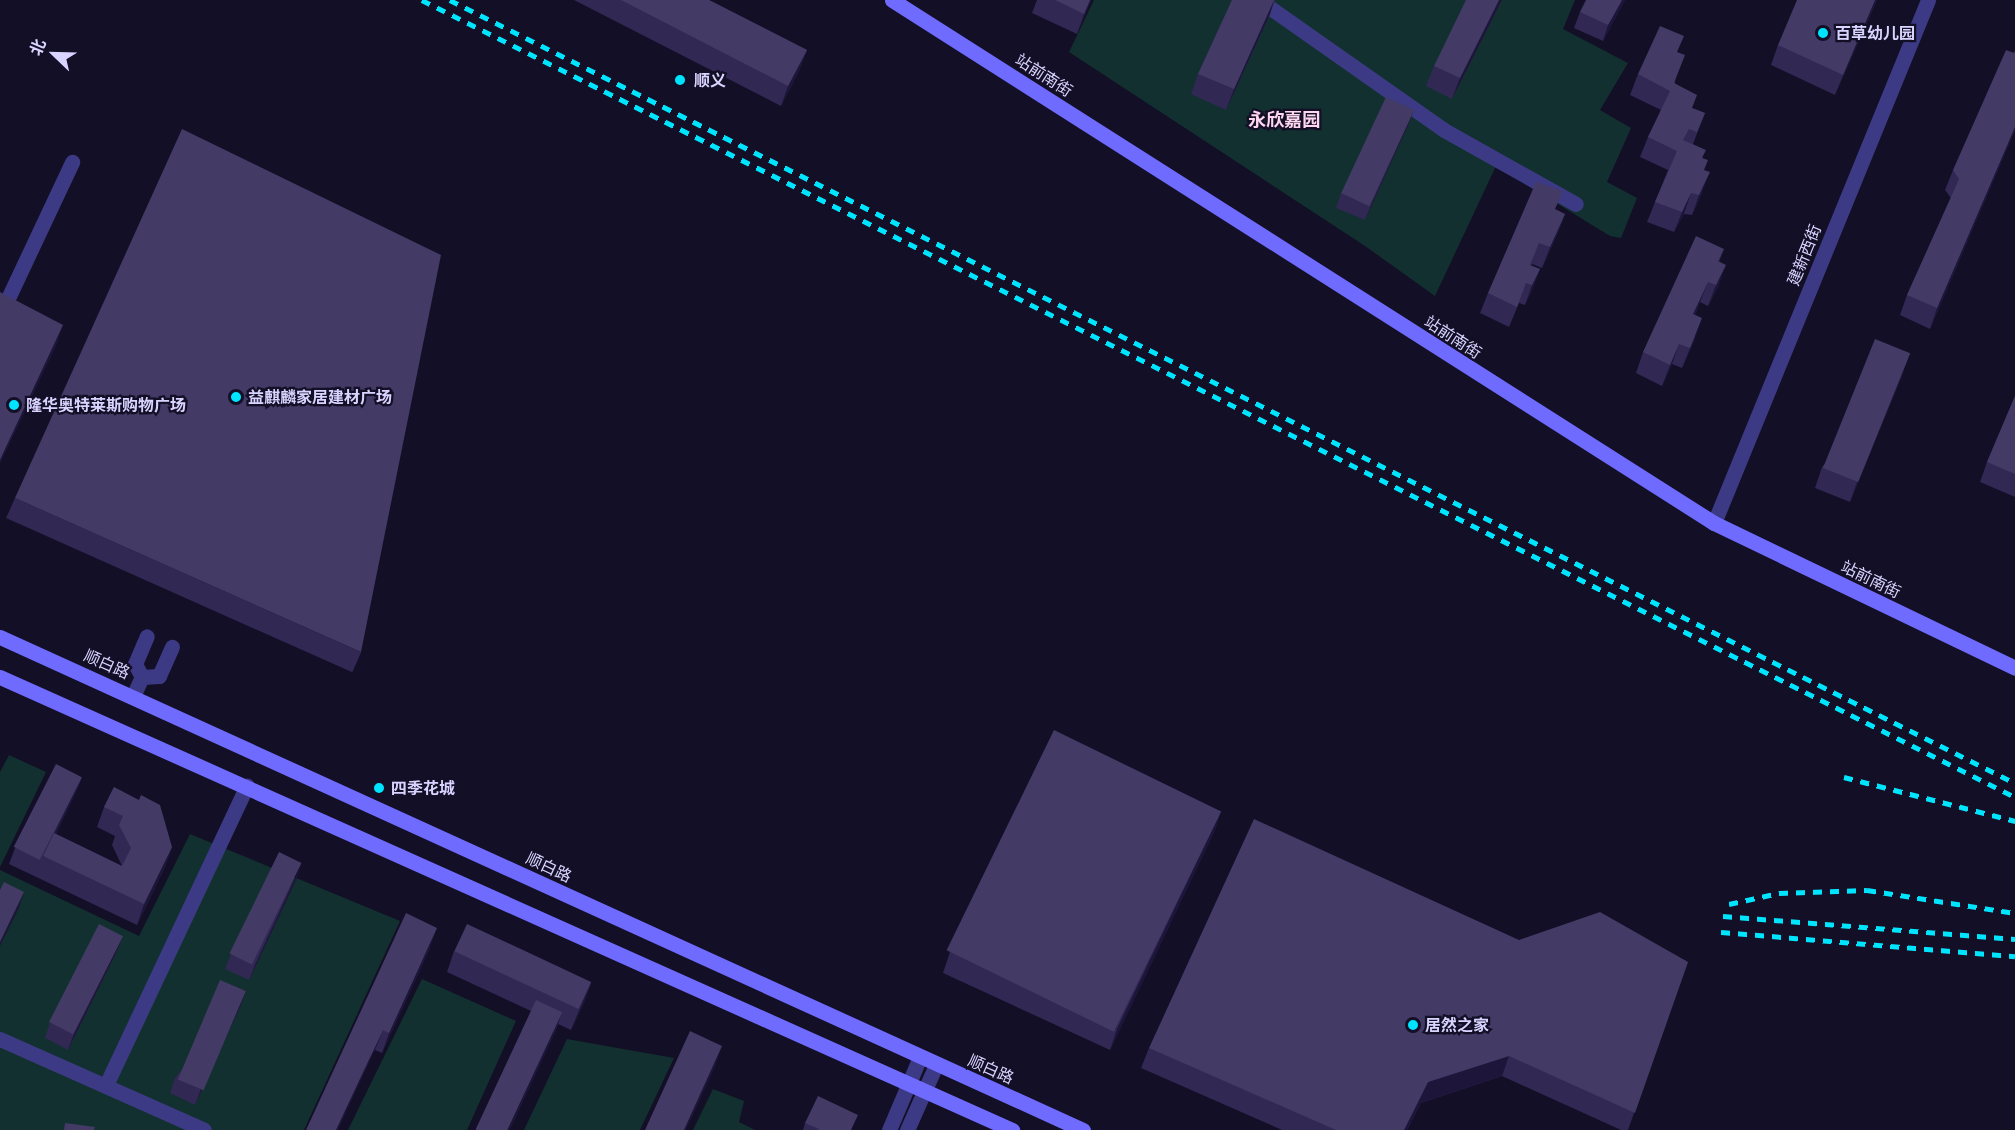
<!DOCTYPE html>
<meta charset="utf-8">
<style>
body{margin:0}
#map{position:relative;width:2015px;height:1130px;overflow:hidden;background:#130f26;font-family:"Titillium Web","Noto Sans SC",sans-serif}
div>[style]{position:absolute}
.green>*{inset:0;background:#12302f}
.minor>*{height:15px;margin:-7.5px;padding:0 7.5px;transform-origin:7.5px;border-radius:7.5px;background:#3d3a85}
.tertiary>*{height:15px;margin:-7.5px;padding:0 7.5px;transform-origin:7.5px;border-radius:7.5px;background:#3d3a85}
.secondary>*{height:15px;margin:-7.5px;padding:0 7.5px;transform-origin:7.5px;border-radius:7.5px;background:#6f6bff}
.rail>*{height:4.5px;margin-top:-2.25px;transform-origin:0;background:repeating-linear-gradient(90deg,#00e5ff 0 9px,transparent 0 17px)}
.wall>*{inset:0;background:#312854;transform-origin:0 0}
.shaded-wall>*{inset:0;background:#1d163a}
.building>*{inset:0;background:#433a66;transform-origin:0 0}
.dots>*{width:16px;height:16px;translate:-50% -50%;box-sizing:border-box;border:3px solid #130f26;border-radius:50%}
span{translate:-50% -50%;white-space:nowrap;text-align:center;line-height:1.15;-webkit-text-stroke:4.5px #130f26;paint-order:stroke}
.poi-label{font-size:16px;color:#d9d4ff;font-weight:700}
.left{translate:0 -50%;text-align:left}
.street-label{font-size:16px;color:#d9d4ff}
.neighbourhood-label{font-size:18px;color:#ffd6f0;font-weight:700}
.north{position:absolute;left:24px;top:24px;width:60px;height:60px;-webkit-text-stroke:4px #130f26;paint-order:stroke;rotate:293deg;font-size:16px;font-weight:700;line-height:24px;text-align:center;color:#d9d4ff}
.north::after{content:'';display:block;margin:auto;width:21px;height:27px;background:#d9d4ff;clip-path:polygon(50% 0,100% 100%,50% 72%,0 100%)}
</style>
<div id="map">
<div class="green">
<div style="clip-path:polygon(1094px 0,1575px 0,1563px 29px,1628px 63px,1600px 110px,1631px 128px,1607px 182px,1637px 198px,1621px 238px,1610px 236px,1496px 166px,1435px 296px,1365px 246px,1069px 52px)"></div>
<div style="clip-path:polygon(9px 755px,46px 772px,0 867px,0 772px)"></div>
<div style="clip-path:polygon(190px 834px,400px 921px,304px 1130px,0 1130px,0 870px,139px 936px)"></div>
<div style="clip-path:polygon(422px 979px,516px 1021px,467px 1130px,348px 1130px)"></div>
<div style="clip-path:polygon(567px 1039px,674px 1058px,640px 1130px,524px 1130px)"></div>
<div style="clip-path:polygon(713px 1089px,744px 1101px,739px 1122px,755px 1130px,693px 1130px)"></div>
</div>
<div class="minor">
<div style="left:1259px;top:0;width:226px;rotate:35.1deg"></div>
<div style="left:1444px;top:130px;width:151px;rotate:29.3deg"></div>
<div style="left:2px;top:311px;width:165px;rotate:-64.8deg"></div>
<div style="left:1714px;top:523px;width:565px;rotate:-67.75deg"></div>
<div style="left:142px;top:677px;width:17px;rotate:-3deg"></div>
<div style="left:159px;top:676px;width:32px;rotate:-66deg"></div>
<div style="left:133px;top:696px;width:21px;rotate:-65deg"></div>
<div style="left:142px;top:677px;width:15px;rotate:-118deg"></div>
<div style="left:135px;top:664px;width:30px;rotate:-67deg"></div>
<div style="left:0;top:1039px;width:223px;rotate:24deg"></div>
<div style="left:106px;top:1085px;width:331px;rotate:-64.8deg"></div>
</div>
<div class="tertiary">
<div style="left:889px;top:1130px;width:79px;rotate:-67deg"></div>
<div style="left:907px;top:1130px;width:71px;rotate:-66deg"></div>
</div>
<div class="secondary">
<div style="left:892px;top:0;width:974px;rotate:32.47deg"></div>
<div style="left:1714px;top:523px;width:334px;rotate:25.7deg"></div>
<div style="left:0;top:637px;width:1190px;rotate:24.48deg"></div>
<div style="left:0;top:677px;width:1109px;rotate:24.11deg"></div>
</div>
<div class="rail">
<div style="left:422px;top:0;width:1781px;rotate:26.58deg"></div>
<div style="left:450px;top:0;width:1750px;rotate:26.58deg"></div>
<div style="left:1844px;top:777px;width:177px;rotate:14.4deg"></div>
<div style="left:1729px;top:904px;width:51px;rotate:-12.4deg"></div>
<div style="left:1779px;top:893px;width:88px;rotate:-2deg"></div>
<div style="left:1867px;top:890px;width:150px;rotate:8.8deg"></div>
<div style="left:1723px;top:916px;width:293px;rotate:4.5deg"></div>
<div style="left:1721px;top:932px;width:295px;rotate:4.7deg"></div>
</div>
<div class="wall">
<div style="clip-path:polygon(574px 0,709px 0,807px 50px,799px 71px,781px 106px)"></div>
<div style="clip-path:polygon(1037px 0,1091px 0,1077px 34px,1032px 13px)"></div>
<div style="clip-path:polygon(1232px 0,1275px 0,1270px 14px,1226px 110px,1191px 94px,1198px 74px)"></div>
<div style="clip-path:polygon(1502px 0,1452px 99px,1426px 86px,1434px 66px)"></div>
<div style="clip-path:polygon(1625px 0,1603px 41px,1574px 28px,1580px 12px)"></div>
<div style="clip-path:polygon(1877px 0,1835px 95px,1771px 65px,1778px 45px)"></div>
<div style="clip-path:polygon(1678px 52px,1675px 83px,1692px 108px,1705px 113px,1693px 144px,1703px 158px,1704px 170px,1702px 193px,1692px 215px,1684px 214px,1674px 232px,1647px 222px,1655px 202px,1668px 170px,1640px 157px,1648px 137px,1661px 110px,1630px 95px,1638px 74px)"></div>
<div style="clip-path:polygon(1414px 110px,1408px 125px,1365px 220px,1336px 208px,1341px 193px)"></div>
<div style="clip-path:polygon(2015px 130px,1930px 329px,1900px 315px,1907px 295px,1951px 198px,1945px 190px,1953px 170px)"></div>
<div style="clip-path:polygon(1556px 210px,1565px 214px,1557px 235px,1542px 268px,1532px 264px,1531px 266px,1540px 269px,1532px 290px,1525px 305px,1519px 303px,1509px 327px,1480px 313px,1488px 293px)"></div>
<div style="clip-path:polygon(1724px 249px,1719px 262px,1719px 285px,1708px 306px,1700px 302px,1695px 315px,1695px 339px,1682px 368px,1672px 364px,1662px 386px,1636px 373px,1643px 352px)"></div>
<div style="clip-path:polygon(1903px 373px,1850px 502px,1815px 488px,1822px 467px)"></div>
<div style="clip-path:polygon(2015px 396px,2015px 497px,1980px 482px,1987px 462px)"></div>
<div style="left:15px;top:498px;width:379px;height:22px;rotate:24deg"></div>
<div style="clip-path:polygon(82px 777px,76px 792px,56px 834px,122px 866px,112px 845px,115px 836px,97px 827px,104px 807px,114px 787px,172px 847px,165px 867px,137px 925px,9px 864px,15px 848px)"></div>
<div style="clip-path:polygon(1221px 811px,1214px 832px,1110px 1050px,943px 973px,950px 952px)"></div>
<div style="clip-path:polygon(297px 878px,249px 980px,225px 969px,231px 954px)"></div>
<div style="clip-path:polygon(1519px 940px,1688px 962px,1628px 1130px,1621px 1130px,1502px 1076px,1421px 1103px,1407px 1130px,1282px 1130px,1141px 1068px,1149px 1048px)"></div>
<div style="clip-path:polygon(430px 948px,382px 1053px,375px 1050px,306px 1130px)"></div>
<div style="clip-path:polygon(117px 951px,68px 1050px,45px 1038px,50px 1022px)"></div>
<div style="clip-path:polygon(454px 951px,591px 983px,584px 1003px,571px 1030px,558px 1024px,555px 1033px,531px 1011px,447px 972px)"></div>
<div style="clip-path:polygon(246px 991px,240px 1007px,195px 1105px,170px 1093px,175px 1078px)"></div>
<div style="clip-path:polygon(805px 1123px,853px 1130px,803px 1130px)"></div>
</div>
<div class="shaded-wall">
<div style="clip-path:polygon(1090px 0,1091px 0,1077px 34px,1084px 14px)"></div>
<div style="clip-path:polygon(1274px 0,1270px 14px,1226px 110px,1234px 89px)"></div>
<div style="clip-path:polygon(1499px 0,1502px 0,1452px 99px,1460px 78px)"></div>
<div style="clip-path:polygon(1622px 0,1625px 0,1603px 41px,1608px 25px)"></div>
<div style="clip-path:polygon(1875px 0,1877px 0,1835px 95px,1843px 75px)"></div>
<div style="clip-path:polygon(807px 50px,799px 71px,781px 106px,788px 86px)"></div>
<div style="clip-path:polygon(1414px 110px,1408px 125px,1365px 220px,1371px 205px)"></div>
<div style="clip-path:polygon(2015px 127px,2015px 130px,1930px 329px,1937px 308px)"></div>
<div style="clip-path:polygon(1710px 172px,1702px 193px,1692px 215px,1699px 195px)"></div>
<div style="clip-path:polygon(1691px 193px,1684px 214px,1674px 232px,1682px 212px)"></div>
<div style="clip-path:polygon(1565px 214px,1557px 235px,1542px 268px,1550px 247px)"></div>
<div style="clip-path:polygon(1726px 265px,1719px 285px,1708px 306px,1716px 285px)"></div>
<div style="clip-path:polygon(1540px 269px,1532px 290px,1525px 305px,1532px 285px)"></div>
<div style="clip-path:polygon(1708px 282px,1700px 302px,1686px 335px,1693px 314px)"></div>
<div style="clip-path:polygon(1702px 318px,1695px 339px,1682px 368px)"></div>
<div style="clip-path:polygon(63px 325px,56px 346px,0 464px,0 460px)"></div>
<div style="clip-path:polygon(1679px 344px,1672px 364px,1662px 386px,1670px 365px)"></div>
<div style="clip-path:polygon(1910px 353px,1903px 373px,1850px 502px,1857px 482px)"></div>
<div style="clip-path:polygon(82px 777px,76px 792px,45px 857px,43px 856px)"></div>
<div style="clip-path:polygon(1221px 811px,1214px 832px,1110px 1050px,1117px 1029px)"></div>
<div style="clip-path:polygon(172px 847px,165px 867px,137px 925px,144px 904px)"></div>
<div style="clip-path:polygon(302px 863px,297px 878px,249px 980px,255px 965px)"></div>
<div style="clip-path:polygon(24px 892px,19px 908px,0 946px,0 942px)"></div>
<div style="clip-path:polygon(437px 928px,430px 948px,382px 1053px,389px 1033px)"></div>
<div style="clip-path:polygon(123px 936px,117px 951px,68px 1050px,74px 1034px)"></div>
<div style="clip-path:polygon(591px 983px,584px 1003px,571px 1030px,579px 1010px)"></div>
<div style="clip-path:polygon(246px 991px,240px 1007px,195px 1105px,201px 1089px)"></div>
<div style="clip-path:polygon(562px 1012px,555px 1033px,510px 1130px,508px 1130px)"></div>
<div style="clip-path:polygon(383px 1030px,375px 1050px,338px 1130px,336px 1130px)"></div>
<div style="clip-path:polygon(722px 1046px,715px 1067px,686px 1130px,684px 1130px)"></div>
<div style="clip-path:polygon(1509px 1056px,1502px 1076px,1421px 1103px,1407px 1130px,1404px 1130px,1428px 1082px)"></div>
</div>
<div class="building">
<div style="clip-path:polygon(621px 0,709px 0,807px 50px,788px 86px)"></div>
<div style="clip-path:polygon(1055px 0,1090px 0,1084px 14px)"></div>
<div style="clip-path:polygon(1232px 0,1274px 0,1234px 89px,1198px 74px)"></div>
<div style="clip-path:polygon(1466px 0,1499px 0,1460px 78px,1434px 66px)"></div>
<div style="clip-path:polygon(1586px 0,1622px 0,1608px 25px,1580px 12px)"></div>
<div style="clip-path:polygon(1797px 0,1875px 0,1843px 75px,1778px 45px)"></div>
<div style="clip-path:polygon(1660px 26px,1684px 36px,1677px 52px,1685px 55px,1674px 83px,1697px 95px,1692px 108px,1705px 113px,1697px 132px,1689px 129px,1683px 140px,1706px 150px,1702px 158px,1708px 160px,1704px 170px,1710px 172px,1699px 195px,1691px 193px,1682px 212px,1655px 202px,1677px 151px,1648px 137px,1670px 91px,1638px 74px)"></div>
<div style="clip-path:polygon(2006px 50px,2014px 53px,2015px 50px,2015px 127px,1937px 308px,1907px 295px,1959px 179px,1953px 170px)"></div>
<div style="left:1386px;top:97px;width:31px;height:106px;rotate:25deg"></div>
<div style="clip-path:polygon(182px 129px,441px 255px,361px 652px,15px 498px)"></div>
<div style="clip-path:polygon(1536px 182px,1563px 191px,1555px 209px,1565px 214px,1550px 247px,1539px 243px,1530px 265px,1540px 269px,1532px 285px,1526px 283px,1517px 307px,1488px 293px)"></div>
<div style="clip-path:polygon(1696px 236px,1724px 249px,1718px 261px,1726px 265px,1716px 285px,1708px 282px,1693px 314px,1702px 318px,1690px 348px,1679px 344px,1670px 365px,1643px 352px)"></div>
<div style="clip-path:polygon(0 292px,63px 325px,0 460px)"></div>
<div style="left:1875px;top:339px;width:38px;height:139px;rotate:22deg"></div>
<div style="clip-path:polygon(2015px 396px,2015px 474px,1987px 462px)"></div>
<div style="left:1054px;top:730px;width:186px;height:245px;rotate:26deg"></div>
<div style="left:56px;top:764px;width:29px;height:93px;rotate:27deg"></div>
<div style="clip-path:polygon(114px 787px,139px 800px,141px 795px,160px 805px,172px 847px,144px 904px,43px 856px,54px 833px,122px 866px,131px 848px,119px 825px,123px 816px,104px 807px)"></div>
<div style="clip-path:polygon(1254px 819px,1519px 940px,1600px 912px,1688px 962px,1635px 1113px,1509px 1056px,1428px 1082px,1404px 1130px,1336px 1130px,1149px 1048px)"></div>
<div style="left:279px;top:852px;width:25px;height:113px;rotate:26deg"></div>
<div style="clip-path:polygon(4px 882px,24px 892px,0 942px,0 890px)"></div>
<div style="clip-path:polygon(406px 913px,437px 928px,389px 1033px,383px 1030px,336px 1130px,306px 1130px)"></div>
<div style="left:99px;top:924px;width:27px;height:110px;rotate:27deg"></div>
<div style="left:467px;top:924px;width:137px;height:30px;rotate:25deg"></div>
<div style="left:220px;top:980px;width:28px;height:108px;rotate:23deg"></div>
<div style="left:536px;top:1000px;width:29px;height:143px;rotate:25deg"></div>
<div style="clip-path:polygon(690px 1031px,722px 1046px,684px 1130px,645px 1130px)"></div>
<div style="clip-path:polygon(818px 1096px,858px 1115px,851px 1130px,818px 1130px,819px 1129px,805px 1123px)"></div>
<div style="clip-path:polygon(65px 1123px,95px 1127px,94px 1130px,64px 1130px)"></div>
</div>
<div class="dots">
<div style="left:1823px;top:33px;background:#00e5ff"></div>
<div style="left:680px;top:80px;background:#00e5ff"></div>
<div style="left:236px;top:397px;background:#00e5ff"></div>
<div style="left:14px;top:405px;background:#00e5ff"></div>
<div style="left:379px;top:788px;background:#00e5ff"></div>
<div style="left:1413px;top:1025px;background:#00e5ff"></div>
</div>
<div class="poi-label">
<span class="left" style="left:1835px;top:33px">百草幼儿园</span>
<span class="left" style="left:694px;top:80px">顺义</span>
<span class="left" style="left:248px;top:397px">益麒麟家居建材广场</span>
<span class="left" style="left:26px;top:405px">隆华奥特莱斯购物广场</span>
<span class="left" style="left:391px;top:788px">四季花城</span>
<span class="left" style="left:1425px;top:1025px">居然之家</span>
</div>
<div class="street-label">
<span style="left:1044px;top:75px;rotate:33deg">站前南街</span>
<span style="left:1804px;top:255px;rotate:-68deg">建新西街</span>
<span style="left:1453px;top:337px;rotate:33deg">站前南街</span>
<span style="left:1871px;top:579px;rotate:26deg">站前南街</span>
<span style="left:107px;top:664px;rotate:24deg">顺白路</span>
<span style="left:549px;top:867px;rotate:25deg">顺白路</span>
<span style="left:991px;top:1069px;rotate:24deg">顺白路</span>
</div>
<div class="neighbourhood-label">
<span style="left:1284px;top:120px">永欣嘉园</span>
</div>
<div class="north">北</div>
</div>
